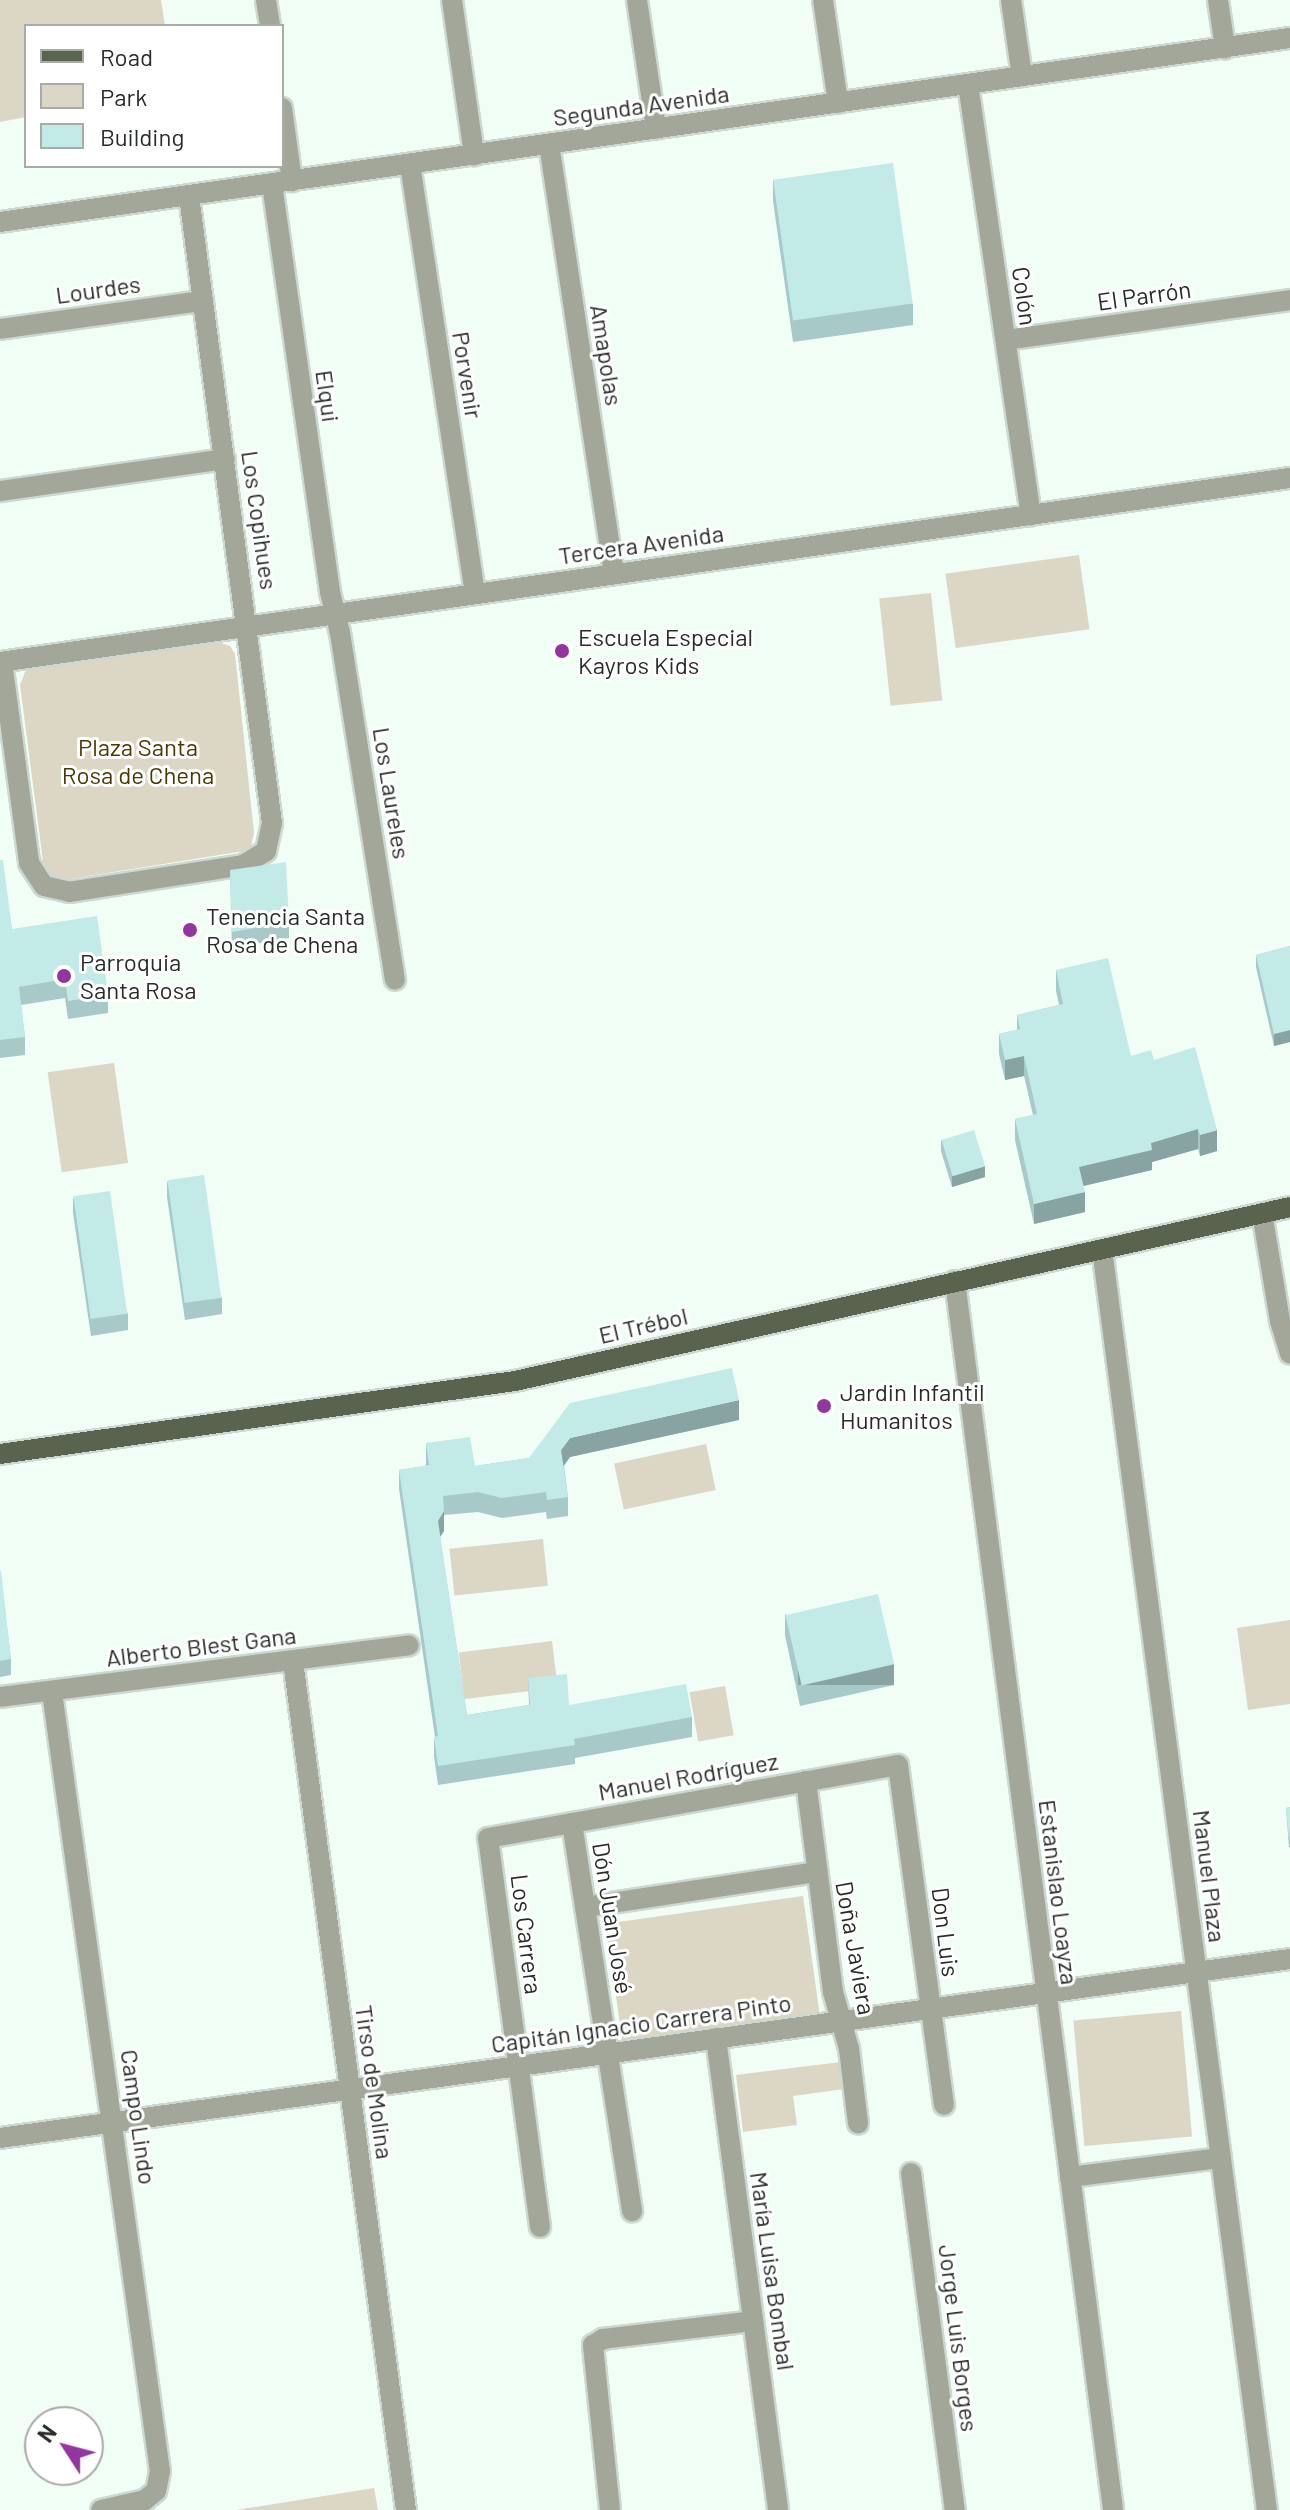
<!DOCTYPE html>
<meta charset="utf-8">
<style>
body{margin:0}
#map{position:relative;width:1290px;height:2510px;overflow:hidden;background:#f0fef5;font-family:Barlow,sans-serif}
div>[style]{position:absolute}
.green>*{inset:0;background:#dcd6c4;transform-origin:0 0}
.roads{filter:drop-shadow(2px 0 #ccd8d0) drop-shadow(-2px 0 #ccd8d0) drop-shadow(0 2px #ccd8d0) drop-shadow(0 -2px #ccd8d0)}
.minor>*{height:20px;margin:-10px;padding:0 10px;transform-origin:10px;border-radius:10px;background:#a2a79a}
.major>*{height:20px;margin:-10px;padding:0 10px;transform-origin:10px;border-radius:10px;background:#5a634d}
.wall>*{inset:0;background:#a7c9c7}
.shaded-wall>*{inset:0;background:#88a4a2;transform-origin:0 0}
.building>*{inset:0;background:#c2eae7;transform-origin:0 0}
.dots>*{width:22px;height:22px;translate:-50% -50%;box-sizing:border-box;border:4px solid #fff;border-radius:50%}
span{translate:-50% -50%;white-space:nowrap;text-align:center;line-height:1.15;-webkit-text-stroke:6px #fff;paint-order:stroke}
.street-label{font-size:24px;color:#272d29}
.poi-label{font-size:24px;color:#272d29}
.left{translate:0 -50%;text-align:left}
.park-label{font-size:24px;color:#493a00}
.legend{position:absolute;left:24px;top:24px;width:260px;height:144px;box-sizing:border-box;background:#fff;border:2px solid #a9aba9;margin:0;padding:10px 14px;list-style:none;font-size:24px;color:#272d29}
.legend li{display:flex;align-items:center;gap:16px;height:40px}
.legend b{width:40px;border:2px solid #a9aba9}
.north{position:absolute;left:24px;top:2406px;width:80px;height:80px;box-sizing:border-box;background:#fff;border:2px solid #a9aba9;border-radius:50%;rotate:306deg;font-size:22px;font-weight:700;line-height:32px;text-align:center;color:#272d29}
.north::after{content:'';display:block;margin:auto;width:28px;height:36px;background:#9336a0;clip-path:polygon(50% 0,100% 100%,50% 72%,0 100%)}
</style>
<div id="map">
<div class="green">
<div style="clip-path:polygon(0 0,161px 0,165px 26px,26px 26px,26px 117px,0 122px)"></div>
<div style="left:1079px;top:555px;width:75px;height:135px;rotate:82deg"></div>
<div style="left:931px;top:593px;width:108px;height:52px;rotate:84deg"></div>
<div style="clip-path:polygon(218px 642px,230px 646px,235px 654px,254px 833px,251px 846px,244px 851px,64px 880px,50px 877px,44px 869px,20px 685px,25px 672px,34px 666px)"></div>
<div style="left:114px;top:1063px;width:101px;height:67px;rotate:82deg"></div>
<div style="left:706px;top:1444px;width:47px;height:94px;rotate:78deg"></div>
<div style="left:543px;top:1539px;width:47px;height:94px;rotate:84deg"></div>
<div style="clip-path:polygon(1290px 1620px,1290px 1704px,1248px 1710px,1237px 1628px)"></div>
<div style="left:552px;top:1641px;width:47px;height:94px;rotate:83deg"></div>
<div style="left:725px;top:1686px;width:50px;height:36px;rotate:80deg"></div>
<div style="left:803px;top:1896px;width:118px;height:199px;rotate:82deg"></div>
<div style="left:1181px;top:2011px;width:126px;height:108px;rotate:85deg"></div>
<div style="clip-path:polygon(841px 2062px,844px 2089px,793px 2096px,797px 2125px,743px 2132px,736px 2075px)"></div>
<div style="clip-path:polygon(374px 2488px,378px 2510px,236px 2510px)"></div>
</div>
<div class="roads">
<div class="minor">
<div style="left:266px;top:0;width:26px;rotate:81deg"></div>
<div style="left:452px;top:0;width:157px;rotate:81.9deg"></div>
<div style="left:637px;top:0;width:130px;rotate:81.6deg"></div>
<div style="left:823px;top:0;width:104px;rotate:81.7deg"></div>
<div style="left:1011px;top:0;width:77px;rotate:81.8deg"></div>
<div style="left:1218px;top:0;width:49px;rotate:81.7deg"></div>
<div style="left:968px;top:84px;width:436px;rotate:81.7deg"></div>
<div style="left:282px;top:108px;width:74px;rotate:82.2deg"></div>
<div style="left:549px;top:144px;width:435px;rotate:81.4deg"></div>
<div style="left:410px;top:164px;width:435px;rotate:81.4deg"></div>
<div style="left:272px;top:184px;width:412px;rotate:81.9deg"></div>
<div style="left:330px;top:592px;width:42px;rotate:76.3deg"></div>
<div style="left:340px;top:633px;width:351px;rotate:81deg"></div>
<div style="left:0;top:222px;width:1303px;rotate:-8.12deg"></div>
<div style="left:0;top:329px;width:205px;rotate:-7.9deg"></div>
<div style="left:1006px;top:340px;width:287px;rotate:-8deg"></div>
<div style="left:0;top:491px;width:227px;rotate:-8.1deg"></div>
<div style="left:0;top:662px;width:1303px;rotate:-8.12deg"></div>
<div style="left:2px;top:662px;width:203px;rotate:82.3deg"></div>
<div style="left:29px;top:863px;width:27px;rotate:57deg"></div>
<div style="left:44px;top:886px;width:26px;rotate:13deg"></div>
<div style="left:69px;top:892px;width:176px;rotate:-8.8deg"></div>
<div style="left:243px;top:865px;width:27px;rotate:-31deg"></div>
<div style="left:266px;top:851px;width:29px;rotate:-78deg"></div>
<div style="left:272px;top:823px;width:632px;rotate:-97.54deg"></div>
<div style="left:1262px;top:1213px;width:109px;rotate:80.5deg"></div>
<div style="left:1280px;top:1321px;width:34px;rotate:73deg"></div>
<div style="left:1102px;top:1249px;width:1272px;rotate:82.55deg"></div>
<div style="left:955px;top:1281px;width:1239px;rotate:82.67deg"></div>
<div style="left:293px;top:1661px;width:856px;rotate:82.42deg"></div>
<div style="left:52px;top:1692px;width:786px;rotate:82.11deg"></div>
<div style="left:160px;top:2471px;width:20px;rotate:101deg"></div>
<div style="left:156px;top:2491px;width:14px;rotate:141deg"></div>
<div style="left:145px;top:2500px;width:45px;rotate:167.2deg"></div>
<div style="left:0;top:1697px;width:412px;rotate:-7.2deg"></div>
<div style="left:806px;top:1781px;width:213px;rotate:82.7deg"></div>
<div style="left:833px;top:1992px;width:59px;rotate:74.3deg"></div>
<div style="left:849px;top:2049px;width:75px;rotate:83.1deg"></div>
<div style="left:572px;top:1823px;width:393px;rotate:81.2deg"></div>
<div style="left:585px;top:1907px;width:235px;rotate:-8.6deg"></div>
<div style="left:716px;top:2038px;width:476px;rotate:82.5deg"></div>
<div style="left:0;top:2138px;width:1302px;rotate:-7.9deg"></div>
<div style="left:911px;top:2173px;width:340px;rotate:82.6deg"></div>
<div style="left:1070px;top:2177px;width:152px;rotate:-7.2deg"></div>
<div style="left:540px;top:2227px;width:392px;rotate:-97.6deg"></div>
<div style="left:488px;top:1838px;width:416px;rotate:-10.1deg"></div>
<div style="left:898px;top:1765px;width:343px;rotate:82.3deg"></div>
<div style="left:610px;top:2510px;width:166px;rotate:-95.9deg"></div>
<div style="left:593px;top:2345px;width:12px;rotate:-31deg"></div>
<div style="left:603px;top:2339px;width:151px;rotate:-6.8deg"></div>
</div>
<div class="major">
<div style="left:0;top:1454px;width:520px;rotate:-8.07deg"></div>
<div style="left:515px;top:1381px;width:794px;rotate:-12.65deg"></div>
</div>
</div>
<div class="wall">
<div style="clip-path:polygon(773px 180px,913px 304px,913px 325px,793px 342px,773px 201px)"></div>
<div style="clip-path:polygon(0 860px,12px 929px,108px 995px,108px 1013px,68px 1019px,65px 998px,21px 1005px,25px 1037px,25px 1055px,0 1058px)"></div>
<div style="clip-path:polygon(230px 870px,289px 922px,289px 938px,232px 948px)"></div>
<div style="clip-path:polygon(1290px 946px,1290px 1042px,1274px 1046px,1256px 967px,1256px 955px)"></div>
<div style="clip-path:polygon(1056px 970px,1131px 1056px,1154px 1060px,1217px 1151px,1200px 1156px,1198px 1149px,1152px 1162px,1152px 1170px,1083px 1186px,1085px 1212px,1034px 1224px,1015px 1140px,1015px 1119px,1033px 1115px,1024px 1076px,1005px 1080px,999px 1054px,999px 1034px,1017px 1030px,1017px 1015px,1059px 1005px,1056px 991px)"></div>
<div style="clip-path:polygon(941px 1140px,985px 1177px,952px 1187px,941px 1151px)"></div>
<div style="clip-path:polygon(167px 1181px,222px 1298px,222px 1314px,185px 1320px,167px 1197px)"></div>
<div style="clip-path:polygon(73px 1197px,128px 1314px,128px 1330px,91px 1336px,73px 1213px)"></div>
<div style="clip-path:polygon(739px 1420px,570px 1457px,564px 1466px,568px 1497px,568px 1516px,547px 1519px,546px 1512px,502px 1518px,478px 1512px,444px 1515px,444px 1531px,440px 1537px,467px 1715px,529px 1705px,528px 1678px,569px 1705px,692px 1717px,692px 1737px,575px 1758px,575px 1764px,438px 1785px,434px 1756px,434px 1737px,435px 1737px,399px 1489px,399px 1470px,426px 1466px,426px 1443px,475px 1466px,529px 1458px)"></div>
<div style="clip-path:polygon(0 1571px,11px 1659px,11px 1675px,0 1677px)"></div>
<div style="clip-path:polygon(785px 1614px,894px 1685px,800px 1706px,785px 1635px)"></div>
<div style="clip-path:polygon(1290px 1807px,1290px 1847px,1289px 1847px,1286px 1808px)"></div>
</div>
<div class="shaded-wall">
<div style="clip-path:polygon(1290px 1030px,1290px 1042px,1274px 1046px,1274px 1034px)"></div>
<div style="clip-path:polygon(1024px 1056px,1024px 1076px,1005px 1080px,1005px 1060px)"></div>
<div style="clip-path:polygon(1198px 1129px,1198px 1149px,1152px 1162px,1152px 1170px,1079px 1187px,1079px 1167px,1151px 1143px)"></div>
<div style="clip-path:polygon(1217px 1130px,1217px 1151px,1200px 1156px,1200px 1135px)"></div>
<div style="clip-path:polygon(985px 1166px,985px 1177px,952px 1187px,952px 1176px)"></div>
<div style="clip-path:polygon(1085px 1192px,1085px 1212px,1034px 1224px,1034px 1204px)"></div>
<div style="clip-path:polygon(739px 1400px,739px 1420px,570px 1457px,561px 1469px,561px 1450px,570px 1438px)"></div>
<div style="clip-path:polygon(444px 1511px,444px 1531px,438px 1540px,438px 1521px)"></div>
<div style="left:894px;top:1664px;width:21px;height:96px;rotate:90deg"></div>
</div>
<div class="building">
<div style="left:893px;top:163px;width:142px;height:121px;rotate:82deg"></div>
<div style="clip-path:polygon(0 860px,3px 860px,12px 929px,97px 916px,108px 995px,68px 1001px,65px 979px,19px 987px,25px 1037px,0 1040px)"></div>
<div style="clip-path:polygon(286px 862px,289px 922px,232px 932px,230px 870px)"></div>
<div style="clip-path:polygon(1290px 946px,1290px 1030px,1274px 1034px,1256px 955px)"></div>
<div style="clip-path:polygon(1108px 958px,1131px 1056px,1151px 1050px,1154px 1060px,1195px 1047px,1217px 1130px,1200px 1135px,1198px 1129px,1151px 1143px,1152px 1150px,1079px 1167px,1085px 1192px,1034px 1204px,1015px 1119px,1037px 1114px,1024px 1056px,1005px 1060px,999px 1034px,1020px 1029px,1017px 1015px,1063px 1004px,1056px 970px)"></div>
<div style="left:974px;top:1130px;width:38px;height:34px;rotate:73deg"></div>
<div style="left:204px;top:1175px;width:124px;height:37px;rotate:82deg"></div>
<div style="left:110px;top:1191px;width:124px;height:37px;rotate:82deg"></div>
<div style="clip-path:polygon(732px 1368px,739px 1400px,570px 1438px,561px 1450px,568px 1497px,547px 1500px,546px 1492px,502px 1498px,478px 1492px,443px 1496px,444px 1511px,438px 1521px,467px 1715px,530px 1705px,528px 1678px,567px 1674px,569px 1705px,686px 1684px,692px 1717px,574px 1739px,575px 1745px,438px 1766px,434px 1737px,438px 1736px,399px 1470px,429px 1465px,426px 1443px,470px 1437px,475px 1466px,529px 1458px,570px 1403px)"></div>
<div style="clip-path:polygon(0 1571px,1px 1571px,11px 1659px,0 1661px)"></div>
<div style="left:878px;top:1594px;width:72px;height:95px;rotate:77deg"></div>
<div style="clip-path:polygon(1290px 1807px,1290px 1836px,1289px 1837px,1286px 1808px)"></div>
</div>
<div class="dots">
<div style="left:562px;top:651px;background:#9336a0"></div>
<div style="left:190px;top:930px;background:#9336a0"></div>
<div style="left:64px;top:976px;background:#9336a0"></div>
<div style="left:824px;top:1406px;background:#9336a0"></div>
</div>
<div class="street-label">
<span style="left:641px;top:105px;rotate:-8deg">Segunda Avenida</span>
<span style="left:98px;top:289px;rotate:-8deg">Lourdes</span>
<span style="left:1144px;top:295px;rotate:-8deg">El Parrón</span>
<span style="left:1025px;top:296px;rotate:82deg">Colón</span>
<span style="left:607px;top:355px;rotate:81deg">Amapolas</span>
<span style="left:468px;top:375px;rotate:81deg">Porvenir</span>
<span style="left:328px;top:396px;rotate:82deg">Elqui</span>
<span style="left:260px;top:520px;rotate:82deg">Los Copihues</span>
<span style="left:641px;top:544px;rotate:-8deg">Tercera Avenida</span>
<span style="left:392px;top:793px;rotate:81deg">Los Laureles</span>
<span style="left:643px;top:1325px;rotate:-13deg">El Trébol</span>
<span style="left:201px;top:1646px;rotate:-7deg">Alberto Blest Gana</span>
<span style="left:688px;top:1776px;rotate:-10deg">Manuel Rodríguez</span>
<span style="left:1210px;top:1876px;rotate:83deg">Manuel Plaza</span>
<span style="left:1059px;top:1892px;rotate:83deg">Estanislao Loayza</span>
<span style="left:613px;top:1918px;rotate:81deg">Dón Juan José</span>
<span style="left:946px;top:1932px;rotate:83deg">Don Luis</span>
<span style="left:527px;top:1934px;rotate:83deg">Los Carrera</span>
<span style="left:856px;top:1948px;rotate:80deg">Doña Javiera</span>
<span style="left:641px;top:2023px;rotate:-8deg">Capitán Ignacio Carrera Pinto</span>
<span style="left:375px;top:2082px;rotate:82deg">Tirso de Molina</span>
<span style="left:139px;top:2117px;rotate:82deg">Campo Lindo</span>
<span style="left:773px;top:2271px;rotate:82deg">María Luisa Bombal</span>
<span style="left:959px;top:2338px;rotate:83deg">Jorge Luis Borges</span>
</div>
<div class="poi-label">
<span class="left" style="left:578px;top:651px">Escuela Especial<br>Kayros Kids</span>
<span class="left" style="left:206px;top:930px">Tenencia Santa<br>Rosa de Chena</span>
<span class="left" style="left:80px;top:976px">Parroquia<br>Santa Rosa</span>
<span class="left" style="left:840px;top:1406px">Jardin Infantil<br>Humanitos</span>
</div>
<div class="park-label">
<span style="left:138px;top:761px">Plaza Santa<br>Rosa de Chena</span>
</div>
<ul class="legend">
<li><b style="height:10px;background:#5a634d"></b>Road</li>
<li><b style="height:22px;background:#dcd6c4"></b>Park</li>
<li><b style="height:22px;background:#c2eae7"></b>Building</li>
</ul>
<div class="north">N</div>
</div>
